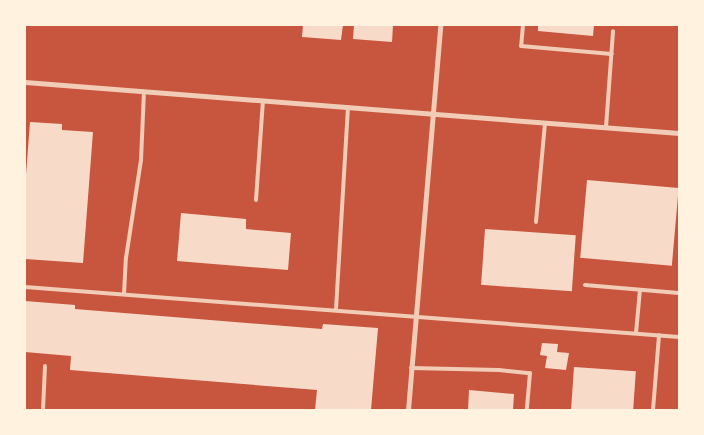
<!DOCTYPE html>
<style>
body{margin:0}
#map{position:relative;width:704px;height:435px;overflow:hidden;background:#c8553d;font-family:Commissioner,sans-serif}
div>[style]{position:absolute}
.building>*{inset:0;background:#f7dbc8;transform-origin:0 0}
.service>*{height:4px;margin:-2px;padding:0 2px;transform-origin:2px;border-radius:2px;background:#f1ccb7}
.minor>*{height:5px;margin:-2.5px;padding:0 2.5px;transform-origin:2.5px;border-radius:2.5px;background:#f1ccb7}
span{translate:-50% -50%;white-space:nowrap;text-align:center;line-height:1.15;-webkit-text-stroke:4px #fff3e0;paint-order:stroke}
.frame{position:absolute;inset:0;border:26px solid #fff3e0;pointer-events:none}
</style>
<div id="map">
<div class="building">
<div style="clip-path:polygon(303px 25px,343px 25px,341px 40px,302px 37px)"></div>
<div style="clip-path:polygon(354px 25px,393px 25px,392px 42px,353px 39px)"></div>
<div style="clip-path:polygon(538px 25px,594px 25px,593px 36px,538px 31px)"></div>
<div style="clip-path:polygon(30px 122px,62px 124px,62px 130px,93px 132px,83px 263px,25px 259px,25px 188px)"></div>
<div style="left:587px;top:180px;width:92px;height:78px;rotate:5deg"></div>
<div style="clip-path:polygon(181px 213px,246px 219px,246px 229px,291px 233px,288px 270px,177px 261px)"></div>
<div style="left:485px;top:229px;width:91px;height:56px;rotate:4deg"></div>
<div style="clip-path:polygon(25px 301px,75px 305px,75px 309px,322px 329px,323px 324px,378px 328px,371px 410px,315px 410px,317px 390px,70px 370px,71px 356px,25px 352px)"></div>
<div style="clip-path:polygon(542px 343px,558px 344px,557px 352px,569px 353px,566px 370px,545px 368px,547px 356px,540px 355px)"></div>
<div style="left:574px;top:367px;width:62px;height:43px;rotate:4deg"></div>
<div style="clip-path:polygon(469px 390px,514px 394px,513px 410px,468px 410px)"></div>
</div>
<div class="service">
<div style="left:523px;top:25px;width:21px;rotate:95deg"></div>
<div style="left:521px;top:46px;width:91px;rotate:5deg"></div>
<div style="left:606px;top:127px;width:96px;rotate:-85.8deg"></div>
<div style="left:256px;top:200px;width:99px;rotate:-86deg"></div>
<div style="left:536px;top:222px;width:99px;rotate:-84.8deg"></div>
<div style="left:585px;top:285px;width:94px;rotate:4.9deg"></div>
<div style="left:25px;top:287px;width:656px;rotate:4.37deg"></div>
<div style="left:124px;top:294px;width:36px;rotate:-87deg"></div>
<div style="left:126px;top:258px;width:99px;rotate:-81.3deg"></div>
<div style="left:141px;top:160px;width:68px;rotate:-87.5deg"></div>
<div style="left:336px;top:309px;width:202px;rotate:-86.6deg"></div>
<div style="left:636px;top:333px;width:43px;rotate:-84.7deg"></div>
<div style="left:411px;top:368px;width:88px;rotate:1.3deg"></div>
<div style="left:499px;top:370px;width:31px;rotate:6deg"></div>
<div style="left:530px;top:373px;width:37px;rotate:95deg"></div>
<div style="left:43px;top:410px;width:44px;rotate:-87.4deg"></div>
<div style="left:653px;top:410px;width:75px;rotate:-85.4deg"></div>
</div>
<div class="minor">
<div style="left:25px;top:82px;width:656px;rotate:4.46deg"></div>
<div style="left:408px;top:410px;width:386px;rotate:-85.2deg"></div>
</div>
<div class="frame"></div>
</div>
